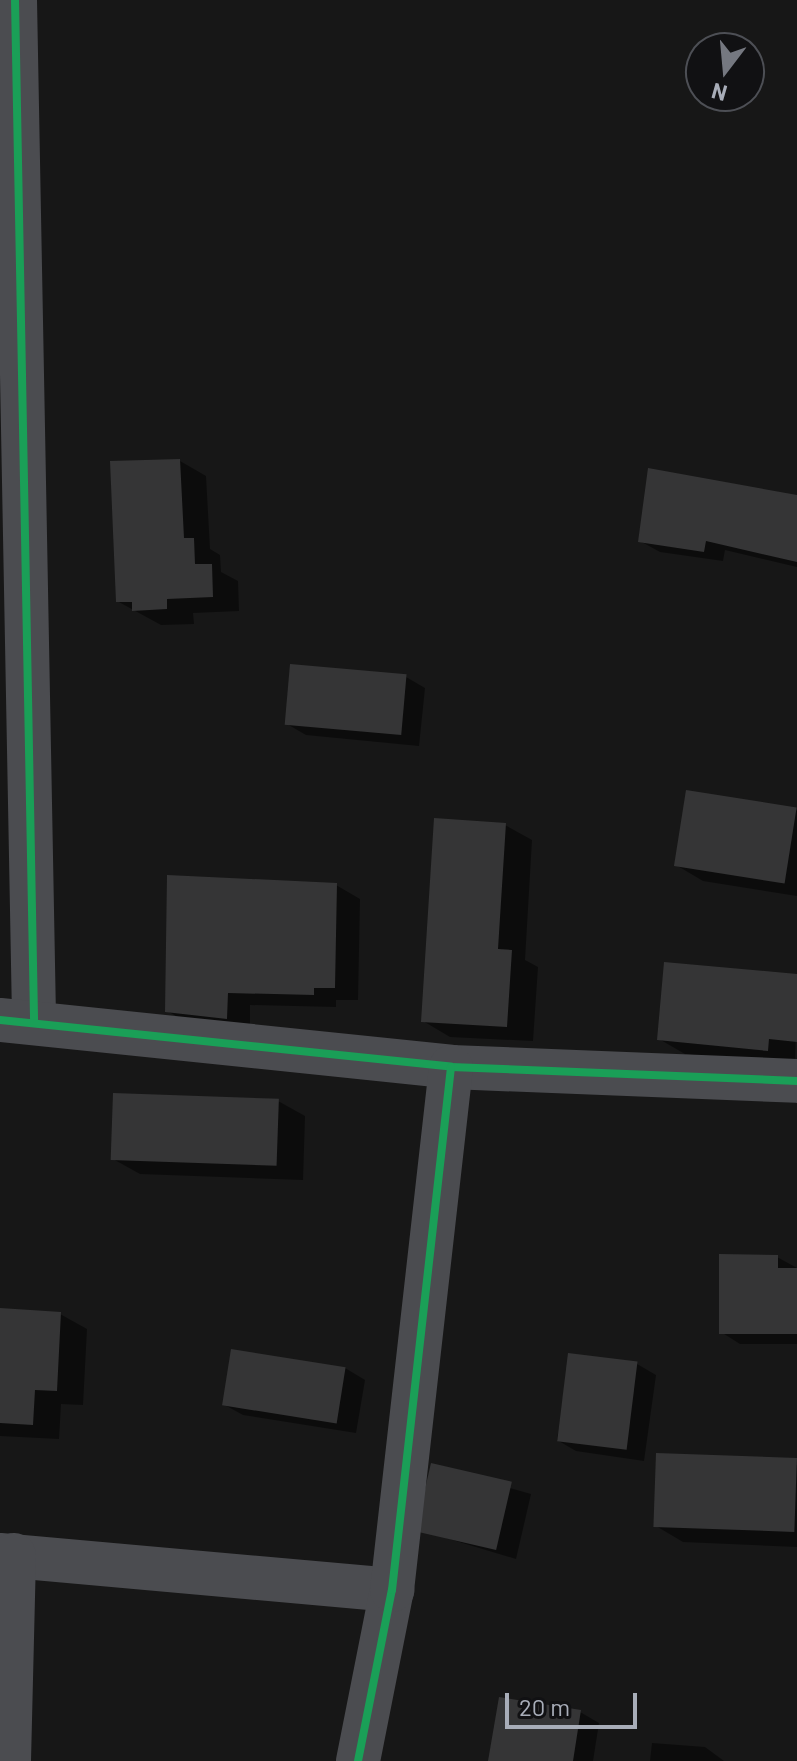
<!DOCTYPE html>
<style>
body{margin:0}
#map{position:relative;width:797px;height:1761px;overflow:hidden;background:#171717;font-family:Barlow,sans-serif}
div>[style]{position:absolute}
.shadow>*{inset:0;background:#0007}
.building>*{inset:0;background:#353536;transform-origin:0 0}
.minor>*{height:44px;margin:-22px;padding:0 22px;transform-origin:22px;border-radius:22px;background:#4b4c50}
.cycleway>*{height:8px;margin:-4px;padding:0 4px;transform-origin:4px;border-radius:4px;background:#1a9f57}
span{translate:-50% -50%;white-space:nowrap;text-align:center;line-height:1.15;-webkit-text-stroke:7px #111113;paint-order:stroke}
.north{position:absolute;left:685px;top:32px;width:80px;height:80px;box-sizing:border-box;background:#111113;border:2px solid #4d4f55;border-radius:50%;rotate:196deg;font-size:22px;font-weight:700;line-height:32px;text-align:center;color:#a8adb8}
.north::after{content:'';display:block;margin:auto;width:28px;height:36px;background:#757880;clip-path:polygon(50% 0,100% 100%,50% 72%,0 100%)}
.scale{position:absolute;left:505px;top:1693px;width:132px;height:36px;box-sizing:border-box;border:4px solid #a8adb8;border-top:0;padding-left:10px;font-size:24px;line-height:28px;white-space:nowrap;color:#a8adb8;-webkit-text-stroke:6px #111113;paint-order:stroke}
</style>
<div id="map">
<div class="shadow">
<div style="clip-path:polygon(180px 461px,206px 476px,210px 549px,220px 555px,221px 572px,238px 581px,239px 611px,193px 613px,194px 624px,161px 625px,117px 601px)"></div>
<div style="clip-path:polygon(797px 498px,797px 567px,725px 550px,723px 561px,660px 552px,640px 541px)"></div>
<div style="clip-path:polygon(406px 677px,425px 688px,419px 746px,306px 735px,287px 724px)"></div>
<div style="clip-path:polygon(797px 810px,797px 896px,703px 881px,676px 865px)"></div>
<div style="clip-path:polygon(505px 825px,532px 840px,525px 960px,538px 967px,533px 1041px,450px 1037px,423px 1021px)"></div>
<div style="clip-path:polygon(336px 885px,360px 899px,358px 1000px,336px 1000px,336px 1007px,250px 1005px,250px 1031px,191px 1024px,167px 1011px)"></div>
<div style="clip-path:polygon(797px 976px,795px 1065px,685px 1054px,659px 1039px)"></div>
<div style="clip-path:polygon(278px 1101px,305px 1116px,303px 1180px,140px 1174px,113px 1159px)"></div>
<div style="clip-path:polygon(777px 1257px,797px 1268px,797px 1344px,740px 1344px,721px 1332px)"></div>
<div style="clip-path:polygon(0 1310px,60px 1314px,87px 1329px,83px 1405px,61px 1404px,59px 1439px,0 1436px)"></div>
<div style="clip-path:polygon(569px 1355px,637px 1364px,656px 1375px,644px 1461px,576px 1451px,557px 1440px)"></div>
<div style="clip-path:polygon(345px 1368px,365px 1380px,356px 1433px,243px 1415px,223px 1404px)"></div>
<div style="clip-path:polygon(797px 1465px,797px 1547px,683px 1542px,656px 1526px)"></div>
<div style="clip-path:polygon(433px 1466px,531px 1494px,516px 1559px,426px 1532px)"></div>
<div style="clip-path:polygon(580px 1712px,599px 1723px,593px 1761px,490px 1761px)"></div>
<div style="clip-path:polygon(652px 1743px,705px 1747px,724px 1761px,650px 1761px)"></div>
</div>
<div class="building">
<div style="clip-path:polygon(180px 459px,184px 538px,194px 538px,195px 564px,212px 564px,213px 597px,167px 599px,167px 609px,132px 611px,132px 602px,116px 602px,110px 461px)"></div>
<div style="clip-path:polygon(648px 468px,797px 495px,797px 562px,706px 541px,704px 552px,638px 542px)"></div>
<div style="left:290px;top:664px;width:117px;height:61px;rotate:5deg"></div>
<div style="left:686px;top:790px;width:112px;height:77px;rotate:9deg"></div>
<div style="clip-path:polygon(434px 818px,506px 823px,498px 949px,512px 950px,507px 1027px,421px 1022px)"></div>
<div style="clip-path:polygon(167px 875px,337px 883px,335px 988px,314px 988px,314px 995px,228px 993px,227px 1019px,165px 1012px)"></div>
<div style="clip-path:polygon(664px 962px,797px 974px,797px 1042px,769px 1039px,768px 1051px,657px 1040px)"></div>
<div style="left:113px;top:1093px;width:166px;height:67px;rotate:2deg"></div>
<div style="clip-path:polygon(719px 1254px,778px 1255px,778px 1268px,797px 1268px,797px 1334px,719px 1334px)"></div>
<div style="clip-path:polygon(0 1308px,61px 1312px,57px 1391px,35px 1390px,33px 1425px,0 1423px)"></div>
<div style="left:231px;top:1349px;width:116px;height:57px;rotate:9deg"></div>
<div style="left:568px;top:1353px;width:70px;height:89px;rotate:7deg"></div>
<div style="left:656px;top:1453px;width:141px;height:74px;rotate:2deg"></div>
<div style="left:431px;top:1463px;width:83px;height:70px;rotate:13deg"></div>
<div style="clip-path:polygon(499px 1697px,581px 1710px,573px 1761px,488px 1761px)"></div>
</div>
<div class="minor">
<div style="left:15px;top:0;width:1022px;rotate:88.93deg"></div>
<div style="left:0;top:1020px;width:453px;rotate:5.9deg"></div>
<div style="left:451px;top:1067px;width:346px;rotate:2.3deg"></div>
<div style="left:0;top:1555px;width:394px;rotate:5.1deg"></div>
<div style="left:9px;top:1761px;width:206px;rotate:-88.6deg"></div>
<div style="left:358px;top:1761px;width:174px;rotate:-78.8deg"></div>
<div style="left:392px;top:1590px;width:526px;rotate:-83.56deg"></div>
</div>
<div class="cycleway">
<div style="left:15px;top:0;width:1022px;rotate:88.93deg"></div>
<div style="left:0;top:1020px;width:453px;rotate:5.9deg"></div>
<div style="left:451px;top:1067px;width:346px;rotate:2.3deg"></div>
<div style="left:358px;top:1761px;width:174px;rotate:-78.8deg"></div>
<div style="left:392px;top:1590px;width:526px;rotate:-83.56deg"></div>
</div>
<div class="north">N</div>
<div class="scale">20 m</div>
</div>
